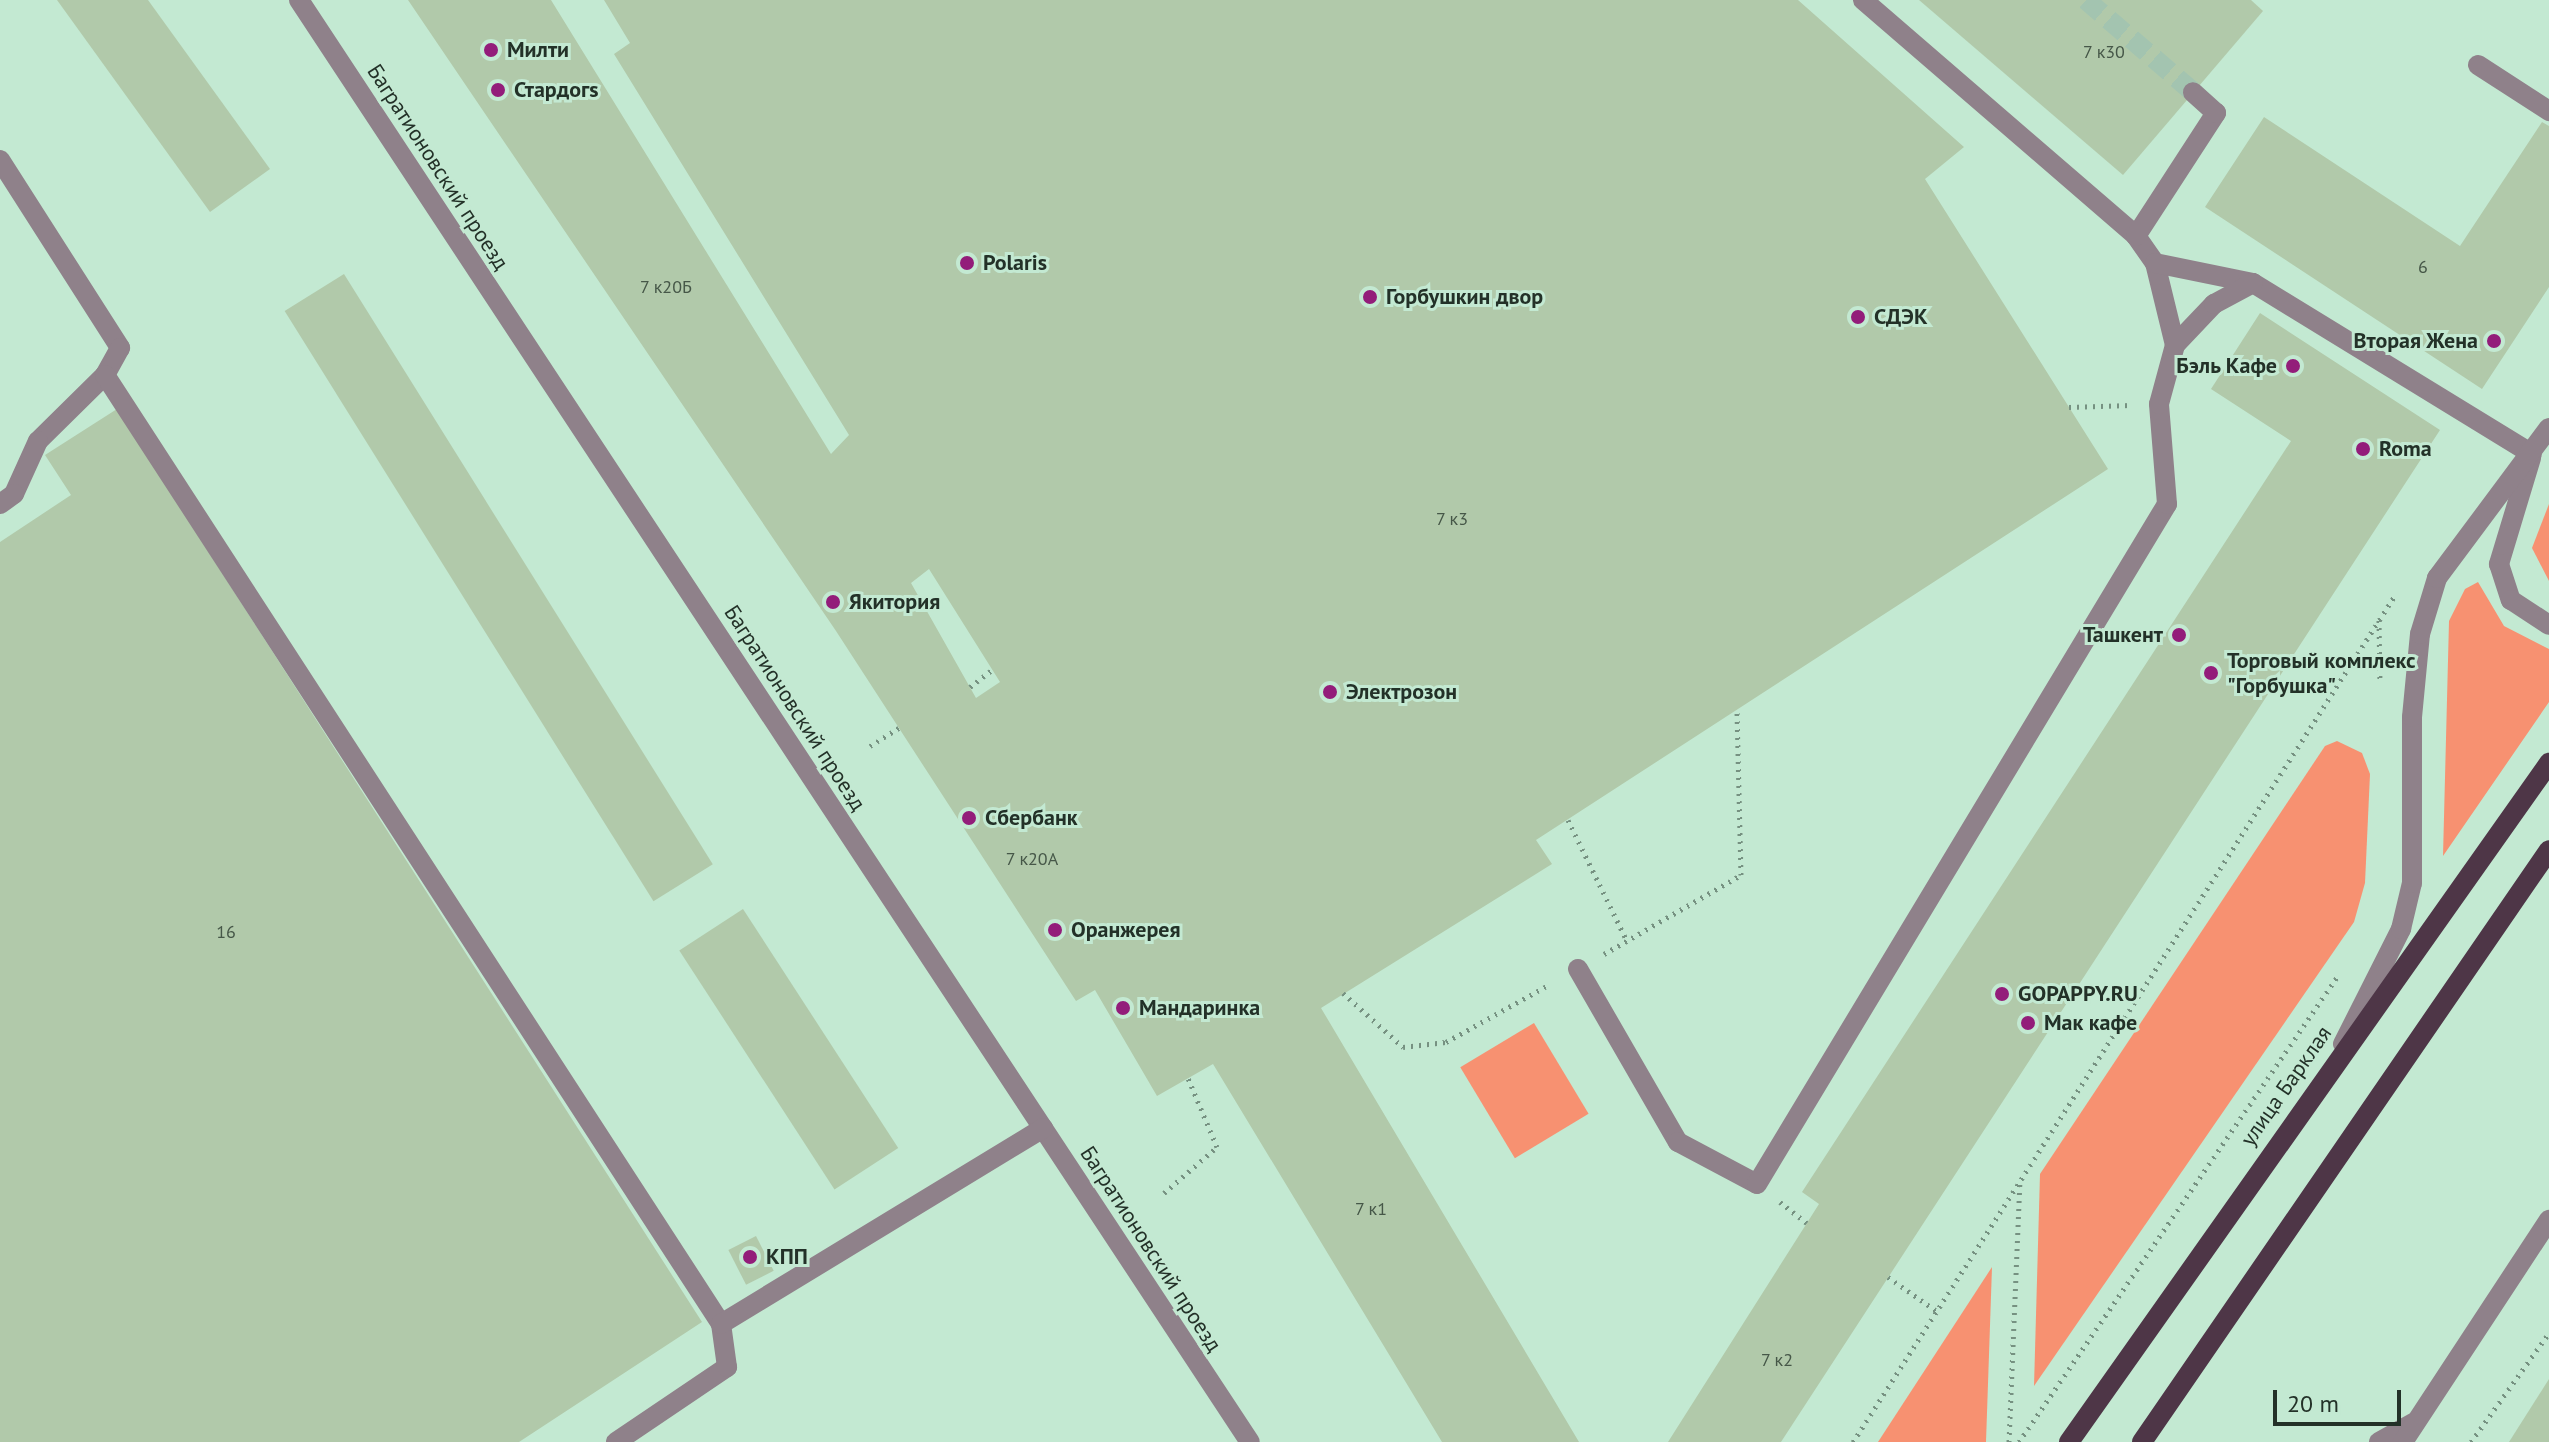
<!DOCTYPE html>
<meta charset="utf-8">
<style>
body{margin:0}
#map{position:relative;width:2549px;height:1442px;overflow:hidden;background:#c3e9d2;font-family:"PT Sans",sans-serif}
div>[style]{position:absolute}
.green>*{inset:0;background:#f79171;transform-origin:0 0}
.building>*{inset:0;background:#b1c9aa;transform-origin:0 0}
.minor-tunnel>*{height:20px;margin-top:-10px;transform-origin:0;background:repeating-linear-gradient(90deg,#a3c4b0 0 20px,transparent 0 30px)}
.path>*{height:5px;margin-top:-2.5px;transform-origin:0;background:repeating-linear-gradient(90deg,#769181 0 2px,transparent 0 8px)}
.minor>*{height:20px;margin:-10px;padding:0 10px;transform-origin:10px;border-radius:10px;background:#8f818a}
.major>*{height:20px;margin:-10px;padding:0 10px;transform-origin:10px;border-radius:10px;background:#4e3647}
.dots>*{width:22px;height:22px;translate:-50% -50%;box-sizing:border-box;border:4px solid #c3e9d2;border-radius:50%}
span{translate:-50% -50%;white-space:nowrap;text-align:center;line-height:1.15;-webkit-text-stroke:6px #c3e9d2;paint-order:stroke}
.number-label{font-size:18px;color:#465748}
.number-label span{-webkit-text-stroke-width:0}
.poi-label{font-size:22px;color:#233128;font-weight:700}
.left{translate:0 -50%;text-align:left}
.right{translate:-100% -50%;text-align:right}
.street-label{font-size:22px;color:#233128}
.scale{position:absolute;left:2273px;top:1390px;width:128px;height:36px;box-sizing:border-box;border:4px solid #233128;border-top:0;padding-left:10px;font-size:24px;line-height:28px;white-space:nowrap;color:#233128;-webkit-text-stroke:6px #c3e9d2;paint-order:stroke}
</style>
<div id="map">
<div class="green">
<div style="clip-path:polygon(2549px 504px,2549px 581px,2532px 548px)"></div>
<div style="clip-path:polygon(2478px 582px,2504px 626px,2549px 649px,2549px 702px,2443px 856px,2449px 621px,2465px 589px)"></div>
<div style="clip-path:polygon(2337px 741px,2362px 753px,2370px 774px,2365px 883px,2354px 922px,2034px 1386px,2040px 1174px,2325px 746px)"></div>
<div style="left:1534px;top:1023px;width:106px;height:86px;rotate:59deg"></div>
<div style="clip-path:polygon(1992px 1267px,1986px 1442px,1878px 1442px)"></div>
</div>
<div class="building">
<div style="clip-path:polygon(57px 0,148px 0,270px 169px,210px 212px)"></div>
<div style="clip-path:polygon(evenodd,408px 0,551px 0,831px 454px,849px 435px,614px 54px,630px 43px,604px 0,1798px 0,1964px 147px,1925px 179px,2108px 469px,1536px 840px,1552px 864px,1321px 1008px,1579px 1442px,1442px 1442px,1213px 1064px,1157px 1096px,1095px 990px,1076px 1001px,836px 631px,408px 0,929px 569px,1000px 682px,976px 698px,911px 583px,929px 569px)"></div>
<div style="clip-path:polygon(1919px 0,2251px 0,2263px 11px,2123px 175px)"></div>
<div style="clip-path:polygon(2264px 117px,2460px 246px,2542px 122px,2549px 126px,2549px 287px,2482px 389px,2205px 207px)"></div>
<div style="left:344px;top:274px;width:696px;height:70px;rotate:58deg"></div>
<div style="clip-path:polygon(2260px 313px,2440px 430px,1781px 1442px,1668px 1442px,1819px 1204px,1802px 1192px,2291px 441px,2211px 389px)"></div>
<div style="clip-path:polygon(117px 409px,702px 1322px,519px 1442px,0 1442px,0 542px,71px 495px,45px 455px)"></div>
<div style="left:743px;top:909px;width:285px;height:76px;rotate:57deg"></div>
<div style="left:756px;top:1236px;width:39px;height:31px;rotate:63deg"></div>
<div style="clip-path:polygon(2549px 1379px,2549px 1442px,2509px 1442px)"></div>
</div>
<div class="minor-tunnel">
<div style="left:2086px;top:0;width:141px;rotate:40.7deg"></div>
</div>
<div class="path">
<div style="left:2069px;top:407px;width:62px;rotate:-1.8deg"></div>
<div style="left:2379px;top:620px;width:62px;rotate:89.1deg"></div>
<div style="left:970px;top:687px;width:28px;rotate:-38deg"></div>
<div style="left:870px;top:746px;width:34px;rotate:-32deg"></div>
<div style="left:1568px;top:820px;width:135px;rotate:64deg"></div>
<div style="left:1604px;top:954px;width:158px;rotate:-30deg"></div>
<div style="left:1741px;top:875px;width:165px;rotate:-91.4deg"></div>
<div style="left:1343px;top:993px;width:81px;rotate:42deg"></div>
<div style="left:1403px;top:1047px;width:43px;rotate:-6.6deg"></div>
<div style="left:1446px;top:1042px;width:119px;rotate:-29.1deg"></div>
<div style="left:1164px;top:1193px;width:70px;rotate:-41deg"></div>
<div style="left:1217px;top:1147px;width:75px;rotate:-112.8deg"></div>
<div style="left:1780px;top:1202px;width:34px;rotate:38deg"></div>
<div style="left:1888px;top:1277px;width:61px;rotate:35deg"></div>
<div style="left:1853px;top:1442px;width:1007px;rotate:-57.37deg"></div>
<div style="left:2009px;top:1442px;width:262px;rotate:-87.6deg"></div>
<div style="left:2019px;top:1442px;width:563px;rotate:-55.63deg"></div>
<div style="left:2471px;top:1442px;width:134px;rotate:-54.4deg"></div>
</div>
<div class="minor">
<div style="left:299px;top:0;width:1727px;rotate:56.6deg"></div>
<div style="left:1863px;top:0;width:361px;rotate:40.8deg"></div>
<div style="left:2136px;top:236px;width:33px;rotate:55deg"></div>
<div style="left:2155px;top:263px;width:84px;rotate:76.3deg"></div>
<div style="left:2478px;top:65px;width:85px;rotate:32.9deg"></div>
<div style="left:0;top:160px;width:223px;rotate:57.4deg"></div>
<div style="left:120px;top:348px;width:31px;rotate:119deg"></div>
<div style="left:105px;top:375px;width:94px;rotate:135.4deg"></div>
<div style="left:38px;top:441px;width:58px;rotate:114.4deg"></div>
<div style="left:14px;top:494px;width:17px;rotate:144deg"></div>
<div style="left:2136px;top:236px;width:147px;rotate:-57deg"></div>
<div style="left:2216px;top:113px;width:31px;rotate:-138deg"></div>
<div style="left:2155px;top:263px;width:100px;rotate:11.5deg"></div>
<div style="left:2253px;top:283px;width:327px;rotate:31.5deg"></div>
<div style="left:105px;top:375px;width:1131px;rotate:57.01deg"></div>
<div style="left:2531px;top:458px;width:111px;rotate:106.8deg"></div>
<div style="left:2499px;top:564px;width:38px;rotate:72deg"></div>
<div style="left:2511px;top:600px;width:45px;rotate:33.3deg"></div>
<div style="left:1578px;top:969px;width:200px;rotate:60deg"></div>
<div style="left:1678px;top:1142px;width:89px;rotate:28deg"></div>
<div style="left:1757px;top:1184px;width:794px;rotate:-58.91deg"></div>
<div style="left:2167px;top:504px;width:100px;rotate:-94.6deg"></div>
<div style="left:2159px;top:404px;width:61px;rotate:-74.8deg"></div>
<div style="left:2175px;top:345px;width:57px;rotate:-46.4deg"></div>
<div style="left:2214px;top:304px;width:44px;rotate:-28.3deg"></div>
<div style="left:2343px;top:1044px;width:129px;rotate:-63.2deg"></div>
<div style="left:2401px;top:929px;width:47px;rotate:-76.6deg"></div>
<div style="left:2412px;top:883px;width:166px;rotate:-90deg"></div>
<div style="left:2412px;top:717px;width:83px;rotate:-84.5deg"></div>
<div style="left:2420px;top:634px;width:59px;rotate:-73.1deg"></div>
<div style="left:2437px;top:578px;width:187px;rotate:-53.3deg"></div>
<div style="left:616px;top:1442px;width:134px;rotate:-34deg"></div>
<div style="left:727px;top:1367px;width:43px;rotate:-97.9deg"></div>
<div style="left:721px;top:1324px;width:377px;rotate:-31.3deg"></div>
<div style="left:2379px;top:1442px;width:39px;rotate:-29deg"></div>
<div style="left:2403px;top:1442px;width:266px;rotate:-56.7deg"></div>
</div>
<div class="major">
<div style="left:2069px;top:1442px;width:832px;rotate:-54.74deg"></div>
<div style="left:2142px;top:1442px;width:718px;rotate:-55.49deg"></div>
</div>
<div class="dots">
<div style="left:491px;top:50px;background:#931d7a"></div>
<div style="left:498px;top:90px;background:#931d7a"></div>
<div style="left:967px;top:263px;background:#931d7a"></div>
<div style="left:1370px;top:297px;background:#931d7a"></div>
<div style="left:1858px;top:317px;background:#931d7a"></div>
<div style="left:2494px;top:341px;background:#931d7a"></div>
<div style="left:2293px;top:366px;background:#931d7a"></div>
<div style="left:2363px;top:449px;background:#931d7a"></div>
<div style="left:833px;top:602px;background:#931d7a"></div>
<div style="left:2179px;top:635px;background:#931d7a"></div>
<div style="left:2211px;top:673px;background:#931d7a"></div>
<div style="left:1330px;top:692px;background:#931d7a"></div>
<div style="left:969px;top:818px;background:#931d7a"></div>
<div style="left:1055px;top:930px;background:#931d7a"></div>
<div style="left:2002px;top:994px;background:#931d7a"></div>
<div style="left:1123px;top:1008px;background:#931d7a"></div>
<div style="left:2028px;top:1023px;background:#931d7a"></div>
<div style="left:750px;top:1257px;background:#931d7a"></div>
</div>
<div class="number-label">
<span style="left:2104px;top:52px">7 к30</span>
<span style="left:2423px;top:267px">6</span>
<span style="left:666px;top:287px">7 к20Б</span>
<span style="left:1452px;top:519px">7 к3</span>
<span style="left:1032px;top:859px">7 к20А</span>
<span style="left:226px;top:932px">16</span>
<span style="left:1371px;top:1209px">7 к1</span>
<span style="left:1777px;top:1360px">7 к2</span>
</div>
<div class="poi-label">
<span class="left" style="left:507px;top:50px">Милти</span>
<span class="left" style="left:514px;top:90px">Стардогs</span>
<span class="left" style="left:983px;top:263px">Polaris</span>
<span class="left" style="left:1386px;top:297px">Горбушкин двор</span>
<span class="left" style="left:1874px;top:317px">СДЭК</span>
<span class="right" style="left:2478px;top:341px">Вторая Жена</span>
<span class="right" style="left:2277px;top:366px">Бэль Кафе</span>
<span class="left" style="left:2379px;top:449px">Roma</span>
<span class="left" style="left:849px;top:602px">Якитория</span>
<span class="right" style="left:2163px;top:635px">Ташкент</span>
<span class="left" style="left:2227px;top:673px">Торговый комплекс<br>"Горбушка"</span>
<span class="left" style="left:1346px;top:692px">Электрозон</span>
<span class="left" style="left:985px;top:818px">Сбербанк</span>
<span class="left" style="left:1071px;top:930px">Оранжерея</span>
<span class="left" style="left:2018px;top:994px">GOPAPPY.RU</span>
<span class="left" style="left:1139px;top:1008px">Мандаринка</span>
<span class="left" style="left:2044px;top:1023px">Мак кафе</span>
<span class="left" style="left:766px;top:1257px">КПП</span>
</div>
<div class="street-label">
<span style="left:438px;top:167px;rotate:57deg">Багратионовский проезд</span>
<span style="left:795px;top:708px;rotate:57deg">Багратионовский проезд</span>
<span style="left:2286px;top:1086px;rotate:-55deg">улица Барклая</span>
<span style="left:1151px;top:1249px;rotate:57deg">Багратионовский проезд</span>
</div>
<div class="scale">20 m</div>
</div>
